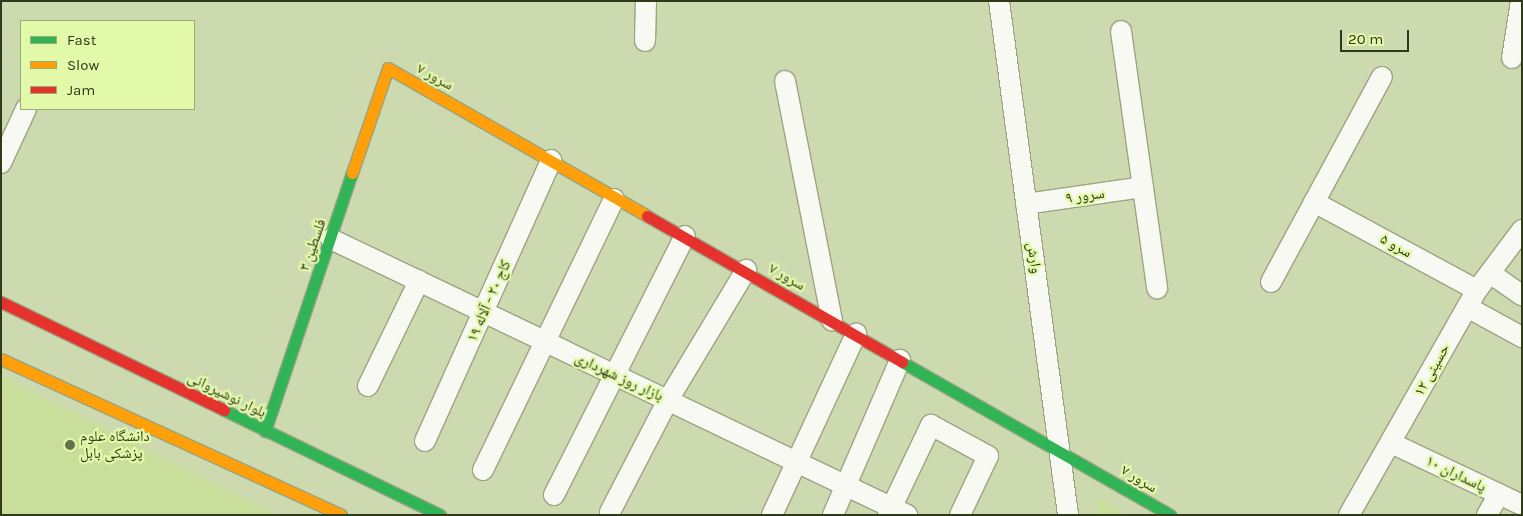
<!DOCTYPE html>
<meta charset="utf-8">
<style>
body{margin:0}
#map{position:relative;width:1523px;height:516px;overflow:hidden;background:#cddaaf;font-family:Karla,"Noto Naskh Arabic",sans-serif}
div>[style]{position:absolute}
.built>*{inset:0;background:#cade9b}
.roads{filter:drop-shadow(1px 0 #9aa482) drop-shadow(-1px 0 #9aa482) drop-shadow(0 1px #9aa482) drop-shadow(0 -1px #9aa482)}
.street>*{height:20px;margin:-10px;padding:0 10px;transform-origin:10px;border-radius:10px;background:#f8f9f3}
.fast>*{height:11px;margin:-5.5px;padding:0 5.5px;transform-origin:5.5px;border-radius:5.5px;background:#30b455}
.slow>*{height:11px;margin:-5.5px;padding:0 5.5px;transform-origin:5.5px;border-radius:5.5px;background:#ff9f0a}
.jam>*{height:11px;margin:-5.5px;padding:0 5.5px;transform-origin:5.5px;border-radius:5.5px;background:#e5322d}
.dots>*{width:14px;height:14px;translate:-50% -50%;box-sizing:border-box;border:2px solid #e2f9aa;border-radius:50%}
span{translate:-50% -50%;white-space:nowrap;text-align:center;line-height:1.15;-webkit-text-stroke:4.5px #e2f9aa;paint-order:stroke}
.street-label{font-size:15px;color:#303919}
.poi-label{font-size:15px;color:#303919}
.left{translate:0 -50%;text-align:left}
.frame{position:absolute;inset:0;border:2px solid #303919;pointer-events:none}
.legend{position:absolute;left:20px;top:20px;width:175px;height:90px;box-sizing:border-box;background:#e2f9aa;border:1px solid #9bac70;margin:0;padding:6px 9px;list-style:none;font-size:15px;color:#303919}
.legend li{display:flex;align-items:center;gap:10px;height:25px}
.legend b{width:25px;border:1px solid #9bac70}
.scale{position:absolute;left:1340px;top:30px;width:69px;height:22px;box-sizing:border-box;border:2px solid #303919;border-top:0;padding-left:6px;font-size:15px;line-height:18px;white-space:nowrap;color:#303919;-webkit-text-stroke:4px #e2f9aa;paint-order:stroke}
</style>
<div id="map">
<div class="built">
<div style="clip-path:polygon(1px 376px,278px 515px,1px 515px)"></div>
<div style="clip-path:polygon(1097px 497px,1125px 515px,1098px 515px)"></div>
</div>
<div class="roads">
<div class="street">
<div style="left:999px;top:1px;width:519px;rotate:82.35deg"></div>
<div style="left:1121px;top:31px;width:260px;rotate:82deg"></div>
<div style="left:645px;top:41px;width:40px;rotate:-88.6deg"></div>
<div style="left:1512px;top:58px;width:58px;rotate:-81deg"></div>
<div style="left:785px;top:81px;width:244px;rotate:78.9deg"></div>
<div style="left:1px;top:163px;width:60px;rotate:-65.2deg"></div>
<div style="left:1314px;top:202px;width:185px;rotate:28.4deg"></div>
<div style="left:1026px;top:204px;width:118px;rotate:-8.3deg"></div>
<div style="left:331px;top:239px;width:639px;rotate:25.6deg"></div>
<div style="left:1490px;top:273px;width:39px;rotate:35deg"></div>
<div style="left:1271px;top:282px;width:233px;rotate:-61.6deg"></div>
<div style="left:1467px;top:307px;width:63px;rotate:28.6deg"></div>
<div style="left:368px;top:386px;width:117px;rotate:-64.1deg"></div>
<div style="left:425px;top:441px;width:308px;rotate:-65.8deg"></div>
<div style="left:1391px;top:443px;width:145px;rotate:25.3deg"></div>
<div style="left:483px;top:470px;width:301px;rotate:-64.2deg"></div>
<div style="left:554px;top:495px;width:290px;rotate:-63.2deg"></div>
<div style="left:610px;top:512px;width:126px;rotate:-62.6deg"></div>
<div style="left:668px;top:400px;width:152px;rotate:-59deg"></div>
<div style="left:772px;top:515px;width:200px;rotate:-65.1deg"></div>
<div style="left:833px;top:515px;width:169px;rotate:-66.6deg"></div>
<div style="left:888px;top:515px;width:100px;rotate:-64.5deg"></div>
<div style="left:931px;top:425px;width:65px;rotate:28.5deg"></div>
<div style="left:988px;top:456px;width:65px;rotate:115.4deg"></div>
<div style="left:1349px;top:515px;width:259px;rotate:-60.4deg"></div>
<div style="left:1477px;top:290px;width:75px;rotate:-53.1deg"></div>
<div style="left:1487px;top:515px;width:24px;rotate:-60deg"></div>
</div>
<div class="fast">
<div style="left:902px;top:362px;width:309px;rotate:29.7deg"></div>
<div style="left:224px;top:410px;width:240px;rotate:25.9deg"></div>
<div style="left:265px;top:431px;width:272px;rotate:-71.4deg"></div>
</div>
<div class="slow">
<div style="left:352px;top:173px;width:111px;rotate:-71.1deg"></div>
<div style="left:388px;top:68px;width:298px;rotate:29.7deg"></div>
<div style="left:1px;top:359px;width:374px;rotate:24.6deg"></div>
</div>
<div class="jam">
<div style="left:647px;top:216px;width:294px;rotate:29.8deg"></div>
<div style="left:1px;top:302px;width:248px;rotate:25.8deg"></div>
</div>
</div>
<div class="dots">
<div style="left:70px;top:445px;background:#67714e"></div>
</div>
<div class="street-label">
<span style="left:435px;top:77px;rotate:29deg">سرور ۷</span>
<span style="left:1085px;top:196px;rotate:-8deg">سرور ۹</span>
<span style="left:313px;top:245px;rotate:-71deg">فلسطین ۳</span>
<span style="left:1396px;top:246px;rotate:29deg">سرو ۵</span>
<span style="left:1034px;top:258px;rotate:82deg">وارش</span>
<span style="left:787px;top:277px;rotate:30deg">سرور ۷</span>
<span style="left:489px;top:301px;rotate:-66deg">کاج ۲۰ - آلاله ۱۹</span>
<span style="left:1432px;top:370px;rotate:-61deg">حسینی ۱۲</span>
<span style="left:619px;top:377px;rotate:25deg">بازار روز شهرداری</span>
<span style="left:227px;top:395px;rotate:26deg">بلوار نوشیروانی</span>
<span style="left:1456px;top:474px;rotate:26deg">پاسداران ١٠</span>
<span style="left:1139px;top:479px;rotate:31deg">سرور ۷</span>
</div>
<div class="poi-label">
<span class="left" style="left:80px;top:445px">دانشگاه علوم<br>پزشکی بابل</span>
</div>
<div class="frame"></div>
<ul class="legend">
<li><b style="height:6px;background:#30b455"></b>Fast</li>
<li><b style="height:6px;background:#ff9f0a"></b>Slow</li>
<li><b style="height:6px;background:#e5322d"></b>Jam</li>
</ul>
<div class="scale">20 m</div>
</div>
